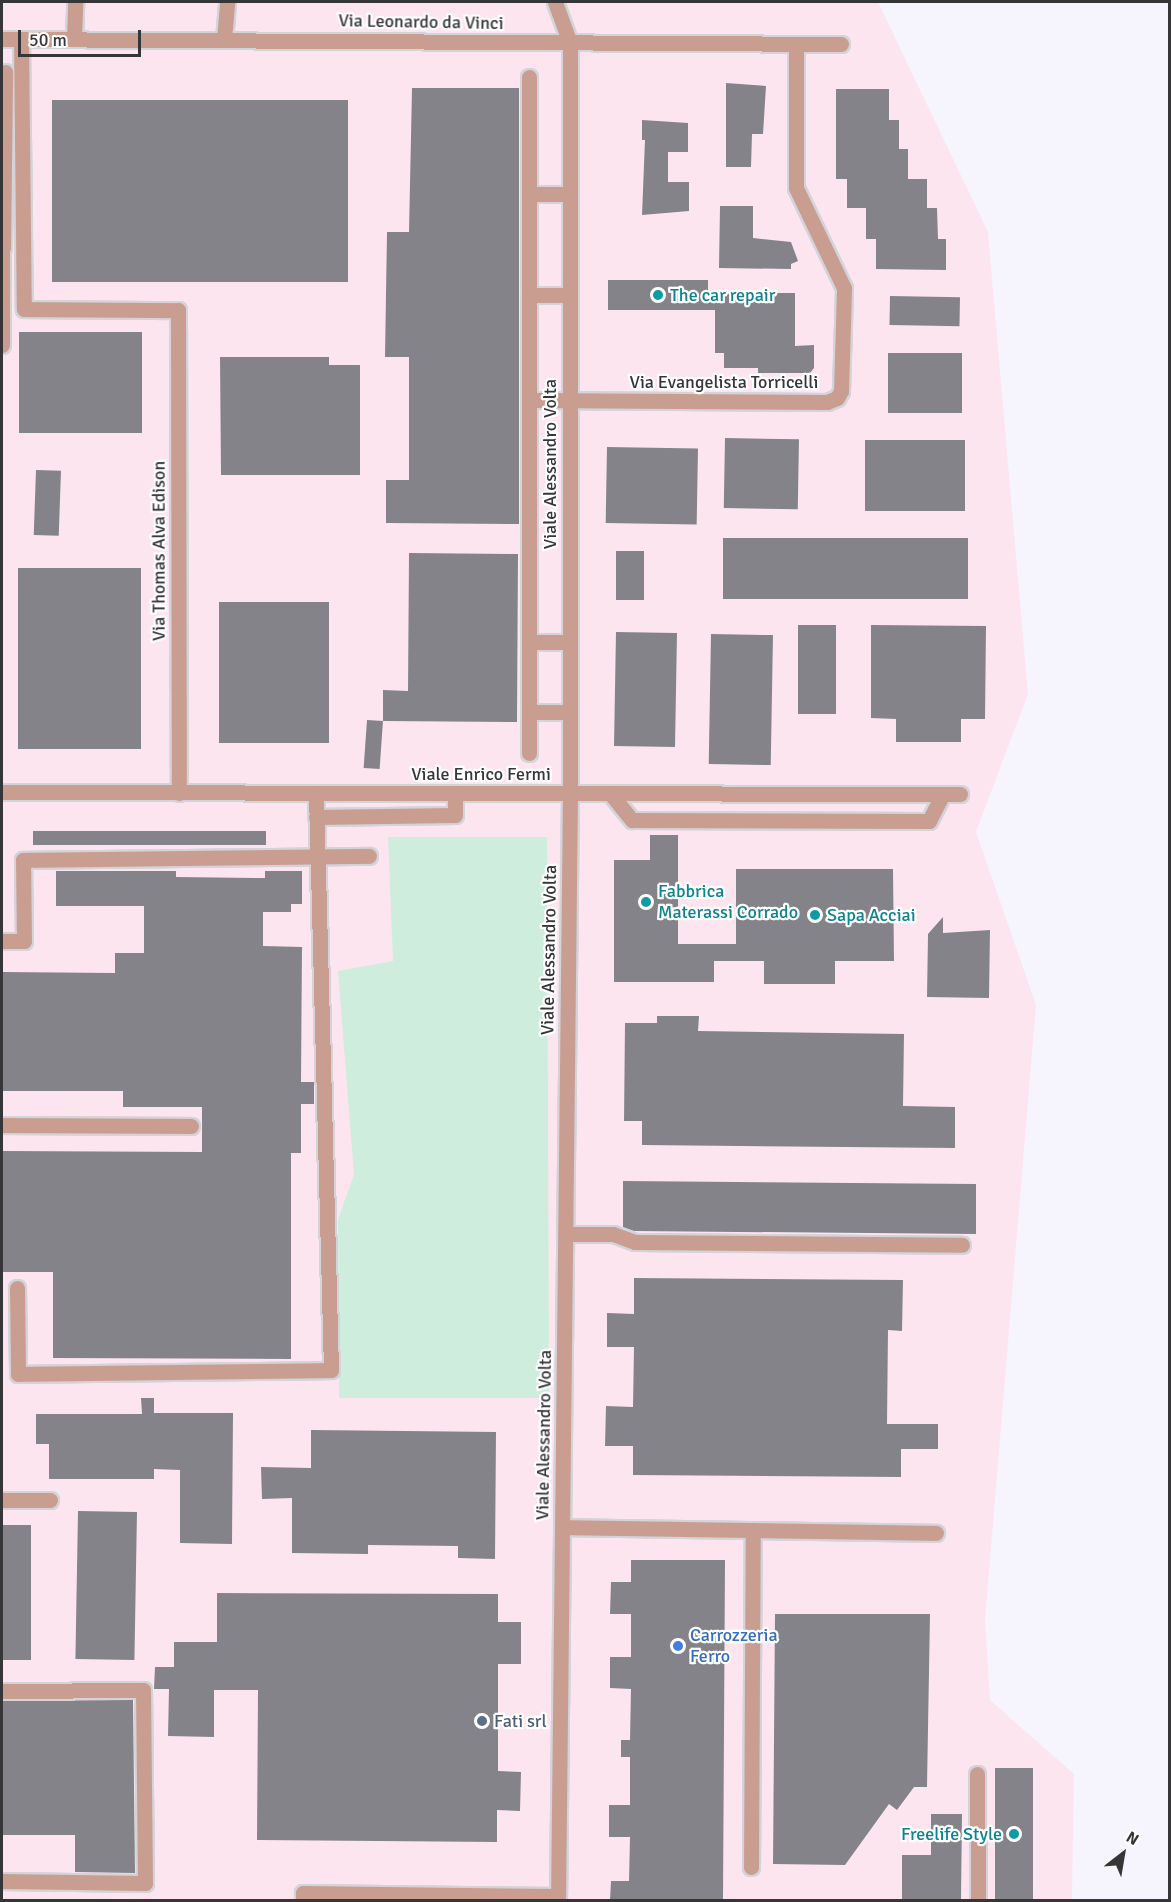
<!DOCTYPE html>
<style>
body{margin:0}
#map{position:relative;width:1171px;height:1902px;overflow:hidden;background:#f6f5fd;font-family:Signika,sans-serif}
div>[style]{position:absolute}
.industrial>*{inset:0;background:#fde5f0}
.green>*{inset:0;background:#ceeddd}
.building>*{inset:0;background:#84838a;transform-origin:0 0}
.roads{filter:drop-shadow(2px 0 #d3d3da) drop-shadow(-2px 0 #d3d3da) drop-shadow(0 2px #d3d3da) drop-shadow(0 -2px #d3d3da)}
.minor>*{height:15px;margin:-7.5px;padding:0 7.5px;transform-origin:7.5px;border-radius:7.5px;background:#ca9d91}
.dots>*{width:16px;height:16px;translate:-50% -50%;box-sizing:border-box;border:3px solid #fff;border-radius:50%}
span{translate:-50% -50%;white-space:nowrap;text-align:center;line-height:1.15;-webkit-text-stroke:4.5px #fff;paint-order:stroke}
.street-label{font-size:18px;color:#363639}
.culture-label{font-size:18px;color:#0d838f}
.left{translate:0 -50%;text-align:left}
.right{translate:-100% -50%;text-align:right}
.shop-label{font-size:18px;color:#366cbe}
.service-label{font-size:18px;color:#4e5e75}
.frame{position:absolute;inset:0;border:3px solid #363639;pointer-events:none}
.north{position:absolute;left:1093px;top:1824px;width:60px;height:60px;-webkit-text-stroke:4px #fff;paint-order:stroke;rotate:31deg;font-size:16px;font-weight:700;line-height:24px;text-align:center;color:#363639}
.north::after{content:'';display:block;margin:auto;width:21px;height:27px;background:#363639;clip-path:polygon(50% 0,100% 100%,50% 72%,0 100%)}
.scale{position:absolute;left:18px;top:30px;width:123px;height:27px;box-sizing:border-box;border:3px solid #363639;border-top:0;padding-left:8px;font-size:18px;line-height:21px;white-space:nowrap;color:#363639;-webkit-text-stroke:4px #fff;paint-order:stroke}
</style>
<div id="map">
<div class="industrial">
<div style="clip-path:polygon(2px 2px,878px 2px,988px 232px,1028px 694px,976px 832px,1036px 1005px,985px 1620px,990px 1700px,1074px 1774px,1072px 1900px,2px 1900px)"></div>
</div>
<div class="green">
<div style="clip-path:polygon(388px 837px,547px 837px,549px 1398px,339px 1398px,338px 1219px,354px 1175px,338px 971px,393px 961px)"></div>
</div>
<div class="building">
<div style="clip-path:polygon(726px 83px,766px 86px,763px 134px,752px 134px,751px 167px,726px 167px)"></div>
<div style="clip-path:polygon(412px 88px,519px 88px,519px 524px,386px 523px,386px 480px,409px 480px,409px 357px,385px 357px,387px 232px,409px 232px)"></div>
<div style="clip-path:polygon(836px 89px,889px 89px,889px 120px,899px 120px,899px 149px,908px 149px,908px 179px,927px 179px,927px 208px,937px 208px,938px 239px,946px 239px,946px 270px,876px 269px,876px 239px,866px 239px,866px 208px,847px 208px,847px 179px,836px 179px)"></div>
<div style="left:52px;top:100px;width:296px;height:182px"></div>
<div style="clip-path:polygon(642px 120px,688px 123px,688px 152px,668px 152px,668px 182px,689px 182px,689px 211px,642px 215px,645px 140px,642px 140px)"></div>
<div style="clip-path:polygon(720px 206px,753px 206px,753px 238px,791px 242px,798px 261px,791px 264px,791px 269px,719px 268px)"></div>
<div style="clip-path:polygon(608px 280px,708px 280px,708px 293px,795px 293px,795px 346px,814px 345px,814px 368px,810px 373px,758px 373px,758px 368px,724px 368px,724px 353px,715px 353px,715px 310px,608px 310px)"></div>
<div style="left:890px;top:296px;width:70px;height:29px;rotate:1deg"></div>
<div style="left:142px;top:332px;width:101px;height:123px;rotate:90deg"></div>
<div style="left:888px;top:353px;width:74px;height:60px"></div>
<div style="clip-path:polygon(220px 357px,329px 357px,329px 365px,360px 365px,360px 475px,221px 475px)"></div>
<div style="left:725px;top:438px;width:74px;height:70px;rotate:1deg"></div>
<div style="left:865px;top:440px;width:100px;height:71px"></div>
<div style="left:607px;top:447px;width:91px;height:76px;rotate:1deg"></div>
<div style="left:36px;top:470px;width:25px;height:65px;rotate:2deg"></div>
<div style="left:723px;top:538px;width:245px;height:61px"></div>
<div style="left:616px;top:551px;width:28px;height:49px"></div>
<div style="clip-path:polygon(409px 553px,518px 554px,517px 722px,383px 721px,383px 690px,408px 691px)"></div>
<div style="left:18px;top:568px;width:123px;height:181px"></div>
<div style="left:219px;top:602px;width:110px;height:141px"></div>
<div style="left:798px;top:625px;width:38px;height:89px"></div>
<div style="clip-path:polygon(871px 625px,986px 626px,985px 719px,961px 719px,961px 742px,896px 742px,896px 719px,871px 718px)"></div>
<div style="left:616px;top:632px;width:61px;height:114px;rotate:1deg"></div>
<div style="left:711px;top:634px;width:62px;height:130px;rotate:1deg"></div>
<div style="left:367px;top:720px;width:16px;height:48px;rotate:4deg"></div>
<div style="left:33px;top:831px;width:233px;height:14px"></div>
<div style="clip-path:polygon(650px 835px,678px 835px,678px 944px,736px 944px,736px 869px,893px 869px,894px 961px,835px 961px,835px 984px,764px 984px,764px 961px,714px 961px,714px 982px,614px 982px,614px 860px,650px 860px)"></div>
<div style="clip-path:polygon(56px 871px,176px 871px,176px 877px,265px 878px,265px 871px,302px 871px,302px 904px,291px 904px,291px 912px,263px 912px,263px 946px,302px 947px,301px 1082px,314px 1082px,314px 1104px,301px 1104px,301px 1153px,291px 1153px,291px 1359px,53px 1358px,53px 1272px,2px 1272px,2px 1151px,202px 1152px,202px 1107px,123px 1107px,123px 1091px,2px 1091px,2px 972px,115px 973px,115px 953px,144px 953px,144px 906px,56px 906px)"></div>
<div style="clip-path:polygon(943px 917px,943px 933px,990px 930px,989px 998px,927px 997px,928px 934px)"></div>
<div style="clip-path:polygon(657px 1016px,699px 1016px,698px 1031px,904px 1034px,903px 1106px,955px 1107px,955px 1148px,642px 1145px,642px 1121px,624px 1121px,625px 1023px,657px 1023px)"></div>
<div style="clip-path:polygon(623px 1181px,976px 1184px,976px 1234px,634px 1231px,623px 1227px)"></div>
<div style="clip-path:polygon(634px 1278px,903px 1280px,902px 1331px,888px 1330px,887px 1424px,938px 1424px,938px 1449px,901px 1449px,901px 1477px,633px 1475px,633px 1446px,605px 1446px,606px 1406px,633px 1407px,634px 1347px,607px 1347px,607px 1313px,634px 1314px)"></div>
<div style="clip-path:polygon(141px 1398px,154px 1398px,154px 1413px,233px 1413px,232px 1544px,180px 1543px,180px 1470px,154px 1469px,154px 1479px,49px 1479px,49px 1444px,36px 1444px,36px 1414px,142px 1414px)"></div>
<div style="clip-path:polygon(311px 1430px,496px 1432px,495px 1559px,458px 1558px,458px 1546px,368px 1545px,368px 1554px,292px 1553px,292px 1498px,262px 1499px,261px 1467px,311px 1468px)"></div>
<div style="left:78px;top:1511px;width:59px;height:148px;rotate:1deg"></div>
<div style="left:2px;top:1525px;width:29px;height:135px"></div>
<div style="clip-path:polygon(631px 1560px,725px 1560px,723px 1900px,610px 1900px,611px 1881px,629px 1881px,630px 1837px,609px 1837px,609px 1805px,630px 1805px,630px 1757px,621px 1757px,621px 1740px,630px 1740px,631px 1689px,610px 1688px,610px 1657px,631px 1657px,631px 1614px,610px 1614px,611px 1582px,631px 1582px)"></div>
<div style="clip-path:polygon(217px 1593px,498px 1594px,498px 1622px,521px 1622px,521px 1664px,498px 1664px,498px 1771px,521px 1772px,520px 1811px,497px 1810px,497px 1842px,257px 1840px,258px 1690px,214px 1690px,214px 1737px,168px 1736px,169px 1689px,154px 1689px,155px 1667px,174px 1667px,174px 1642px,217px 1642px)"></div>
<div style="clip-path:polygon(775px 1614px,930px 1614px,927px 1787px,914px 1787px,897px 1810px,889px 1804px,845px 1865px,773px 1864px)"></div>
<div style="clip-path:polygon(133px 1700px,135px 1873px,75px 1872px,75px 1835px,2px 1835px,2px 1701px)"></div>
<div style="left:995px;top:1768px;width:38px;height:132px"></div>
<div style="clip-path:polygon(931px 1814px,962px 1814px,961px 1900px,902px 1900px,902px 1855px,931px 1855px)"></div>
</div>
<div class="roads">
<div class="minor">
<div style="left:555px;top:2px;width:44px;rotate:69.9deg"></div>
<div style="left:570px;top:43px;width:750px;rotate:90deg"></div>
<div style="left:570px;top:793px;width:1107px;rotate:90.62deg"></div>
<div style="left:2px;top:39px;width:839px;rotate:0.34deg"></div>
<div style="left:21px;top:39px;width:270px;rotate:89.4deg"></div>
<div style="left:24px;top:309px;width:154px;rotate:0.4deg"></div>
<div style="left:178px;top:310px;width:483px;rotate:89.9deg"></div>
<div style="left:74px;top:39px;width:37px;rotate:-88deg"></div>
<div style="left:224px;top:39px;width:37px;rotate:-85deg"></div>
<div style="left:529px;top:77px;width:676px;rotate:90deg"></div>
<div style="left:529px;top:194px;width:40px"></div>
<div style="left:2px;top:248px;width:97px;rotate:90deg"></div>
<div style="left:3px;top:248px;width:176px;rotate:-89.3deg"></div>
<div style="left:529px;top:295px;width:40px"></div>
<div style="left:529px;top:400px;width:298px;rotate:0.4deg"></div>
<div style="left:827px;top:402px;width:11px;rotate:-22deg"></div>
<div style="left:837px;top:398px;width:8px;rotate:-60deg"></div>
<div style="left:841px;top:391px;width:103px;rotate:-88.3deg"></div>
<div style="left:844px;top:288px;width:111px;rotate:-115.6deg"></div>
<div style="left:796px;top:188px;width:143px;rotate:-90deg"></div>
<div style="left:529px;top:642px;width:41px"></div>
<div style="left:529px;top:712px;width:41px"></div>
<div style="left:2px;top:792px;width:958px;rotate:0.12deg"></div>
<div style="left:610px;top:793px;width:35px;rotate:51deg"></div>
<div style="left:632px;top:820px;width:297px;rotate:0.2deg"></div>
<div style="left:929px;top:821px;width:30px;rotate:-63deg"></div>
<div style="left:316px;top:817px;width:139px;rotate:-0.8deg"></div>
<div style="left:455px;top:815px;width:22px;rotate:-90deg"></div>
<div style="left:2px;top:941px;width:22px"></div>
<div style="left:24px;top:941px;width:81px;rotate:-90.7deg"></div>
<div style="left:23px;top:860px;width:346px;rotate:-0.7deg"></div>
<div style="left:2px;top:1125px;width:189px;rotate:0.3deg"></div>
<div style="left:566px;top:1234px;width:47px"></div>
<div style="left:613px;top:1234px;width:23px;rotate:20deg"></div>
<div style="left:635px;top:1242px;width:327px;rotate:0.5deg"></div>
<div style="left:17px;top:1288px;width:86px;rotate:89.3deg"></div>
<div style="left:18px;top:1374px;width:313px;rotate:-0.7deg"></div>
<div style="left:331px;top:1370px;width:577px;rotate:-91.49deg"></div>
<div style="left:2px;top:1500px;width:48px"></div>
<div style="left:562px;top:1527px;width:374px;rotate:0.9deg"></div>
<div style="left:2px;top:1691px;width:141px;rotate:-0.4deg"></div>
<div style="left:143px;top:1690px;width:193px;rotate:89.4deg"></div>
<div style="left:145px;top:1883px;width:143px;rotate:-179.2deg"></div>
<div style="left:977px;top:1774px;width:126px;rotate:89.5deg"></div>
<div style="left:751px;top:1867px;width:337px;rotate:-89.7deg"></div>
<div style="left:303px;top:1900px;width:7px;rotate:-90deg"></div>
<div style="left:303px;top:1893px;width:255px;rotate:0.7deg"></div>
</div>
</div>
<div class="dots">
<div style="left:658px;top:295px;background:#0f9aa8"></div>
<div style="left:646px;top:902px;background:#0f9aa8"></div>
<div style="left:815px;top:915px;background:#0f9aa8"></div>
<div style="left:678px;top:1646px;background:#3f7fe0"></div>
<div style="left:482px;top:1721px;background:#5c6f8a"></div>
<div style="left:1014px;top:1834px;background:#0f9aa8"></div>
</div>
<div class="street-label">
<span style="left:421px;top:22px;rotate:1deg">Via Leonardo da Vinci</span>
<span style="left:724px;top:382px">Via Evangelista Torricelli</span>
<span style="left:550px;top:464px;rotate:-90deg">Viale Alessandro Volta</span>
<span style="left:159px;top:551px;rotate:-90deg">Via Thomas Alva Edison</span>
<span style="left:481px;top:774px">Viale Enrico Fermi</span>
<span style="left:549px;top:950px;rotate:-89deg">Viale Alessandro Volta</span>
<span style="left:544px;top:1435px;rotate:-89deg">Viale Alessandro Volta</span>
</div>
<div class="culture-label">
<span class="left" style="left:670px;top:295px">The car repair</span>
<span class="left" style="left:658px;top:902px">Fabbrica<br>Materassi Corrado</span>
<span class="left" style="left:827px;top:915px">Sapa Acciai</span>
<span class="right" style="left:1002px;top:1834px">Freelife Style</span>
</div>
<div class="shop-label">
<span class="left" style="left:690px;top:1646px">Carrozzeria<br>Ferro</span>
</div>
<div class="service-label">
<span class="left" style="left:494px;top:1721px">Fati srl</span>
</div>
<div class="frame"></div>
<div class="north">N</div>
<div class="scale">50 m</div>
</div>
